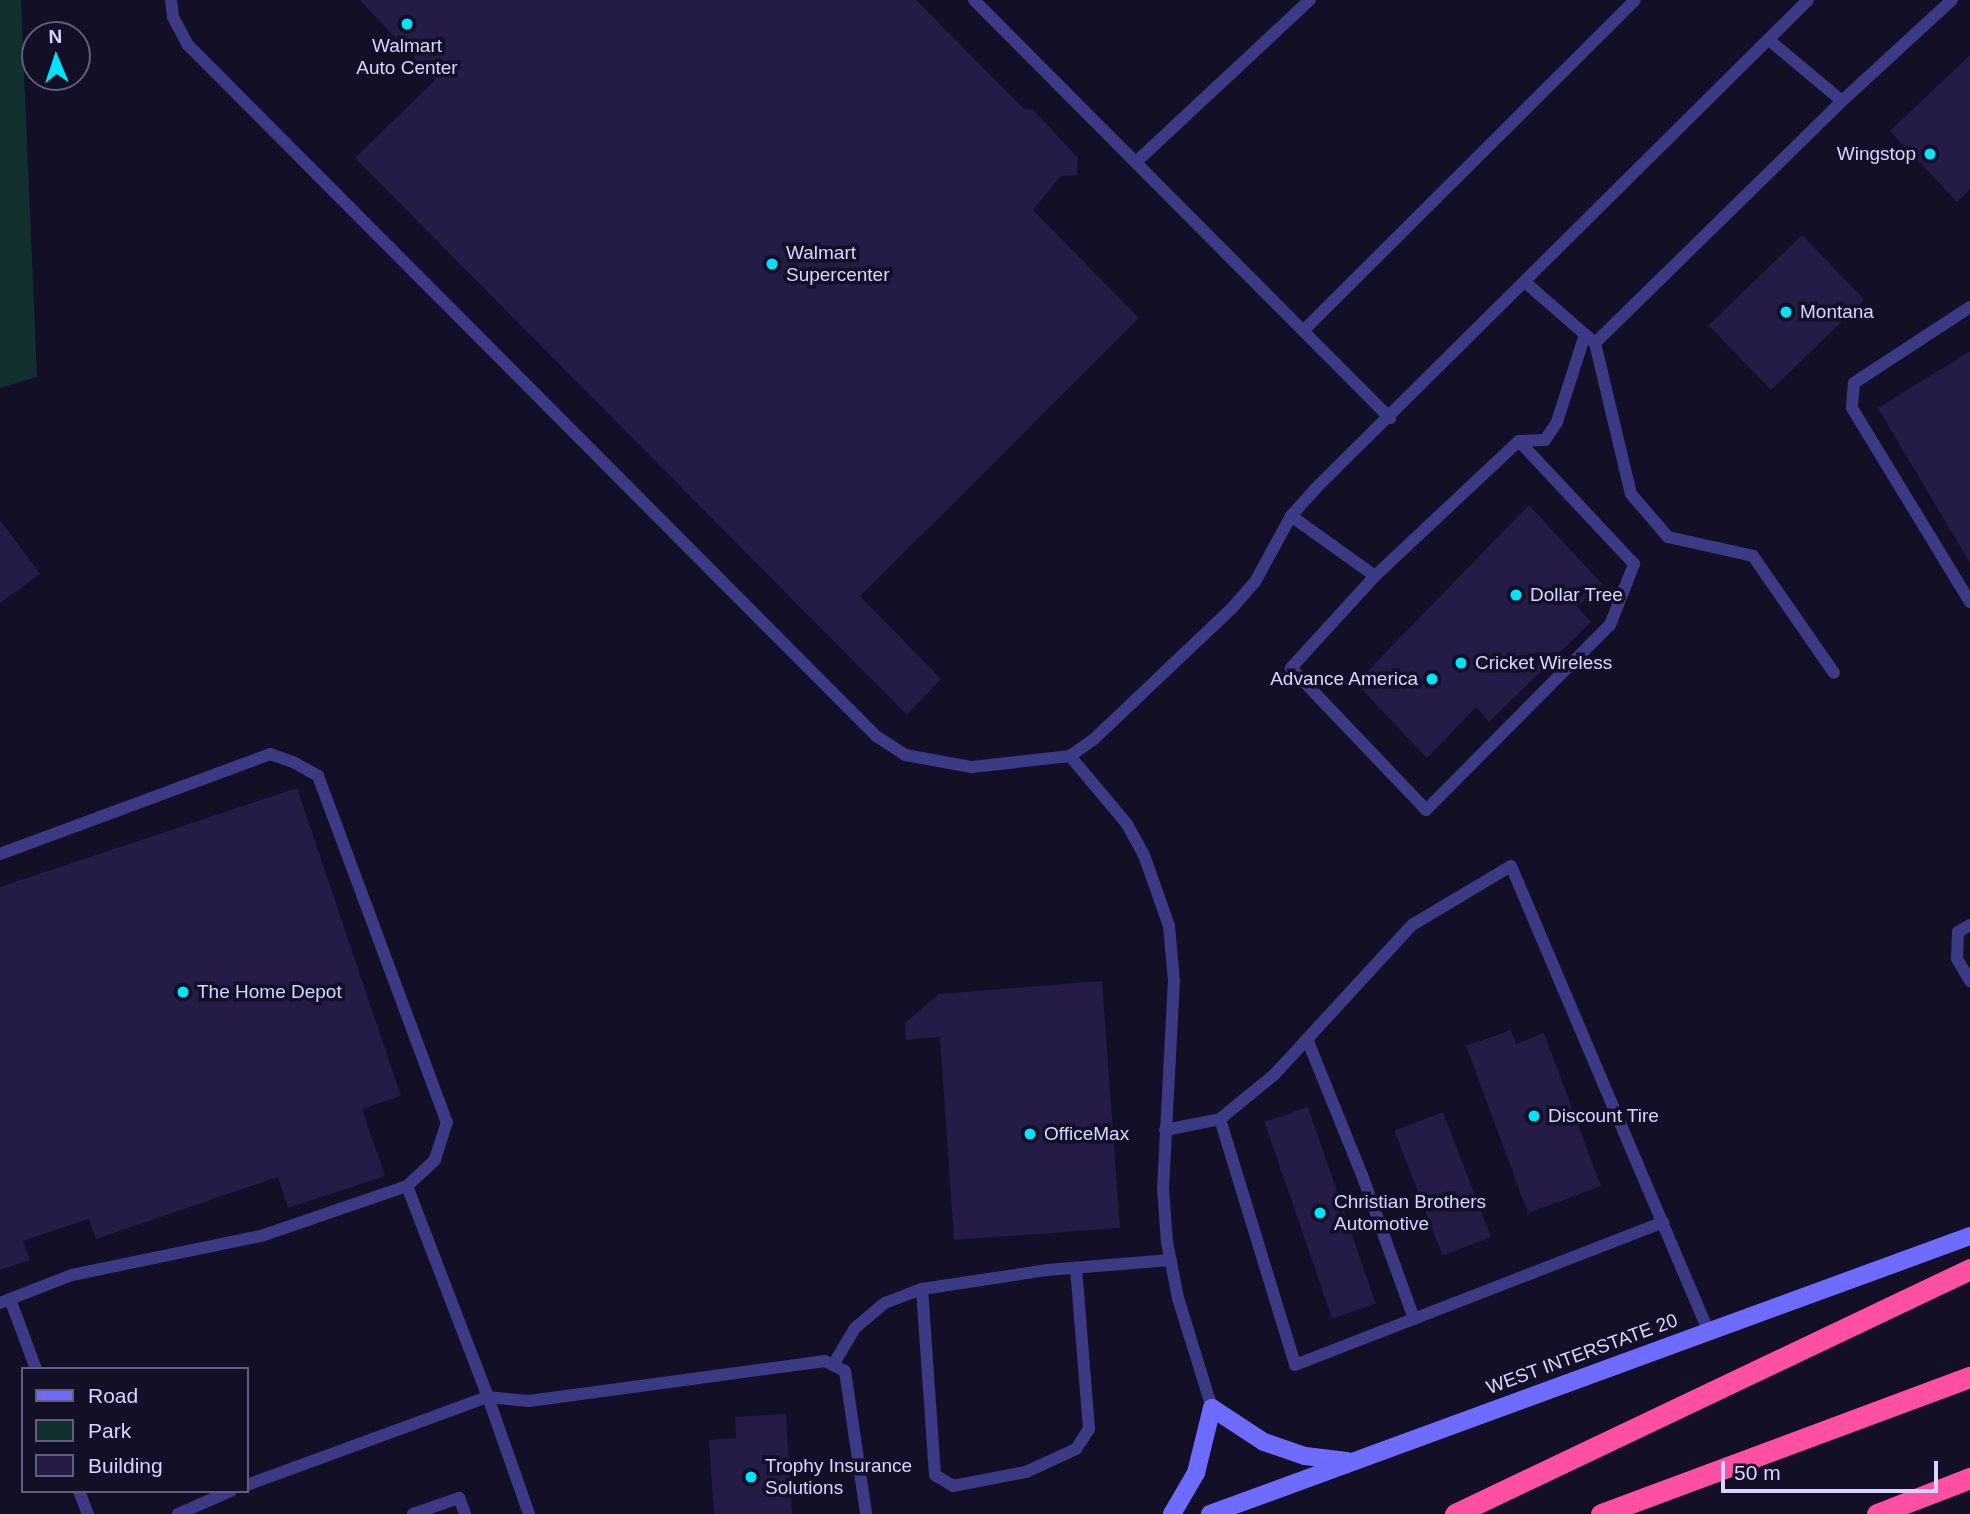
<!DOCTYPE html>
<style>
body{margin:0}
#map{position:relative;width:1970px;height:1514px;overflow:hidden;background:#130f26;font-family:Arial,sans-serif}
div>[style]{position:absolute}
.green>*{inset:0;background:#12302f}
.building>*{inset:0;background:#241b47;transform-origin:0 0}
.lane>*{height:12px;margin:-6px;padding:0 6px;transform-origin:6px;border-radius:6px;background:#3d3a85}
.secondary>*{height:18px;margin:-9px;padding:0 9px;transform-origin:9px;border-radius:9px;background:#6f6bff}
.highway>*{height:21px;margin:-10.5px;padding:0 10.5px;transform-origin:10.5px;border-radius:10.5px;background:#ff4fa3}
.dots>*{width:19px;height:19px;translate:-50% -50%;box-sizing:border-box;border:4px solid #130f26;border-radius:50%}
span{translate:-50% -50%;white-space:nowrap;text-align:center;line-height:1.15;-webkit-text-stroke:7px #130f26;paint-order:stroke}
.poi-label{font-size:19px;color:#d9d4ff}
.right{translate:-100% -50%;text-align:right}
.left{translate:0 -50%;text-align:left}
.street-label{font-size:19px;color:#d9d4ff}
.legend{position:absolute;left:21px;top:1367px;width:228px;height:126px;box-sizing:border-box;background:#130f26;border:2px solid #625e7d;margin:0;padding:9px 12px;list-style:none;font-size:21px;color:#d9d4ff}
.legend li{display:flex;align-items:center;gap:14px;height:35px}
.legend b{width:35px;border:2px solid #625e7d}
.north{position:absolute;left:21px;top:21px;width:70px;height:70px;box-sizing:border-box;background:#130f26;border:2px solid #625e7d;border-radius:50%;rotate:358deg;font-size:19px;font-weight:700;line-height:28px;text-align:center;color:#d9d4ff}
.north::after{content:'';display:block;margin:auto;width:24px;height:32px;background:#00e5ff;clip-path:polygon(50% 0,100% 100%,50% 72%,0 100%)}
.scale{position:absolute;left:1721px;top:1461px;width:217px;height:32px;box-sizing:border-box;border:4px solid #d9d4ff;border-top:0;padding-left:9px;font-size:21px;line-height:24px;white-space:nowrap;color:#d9d4ff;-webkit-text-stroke:5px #130f26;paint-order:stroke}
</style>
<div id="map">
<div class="green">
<div style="clip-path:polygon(0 0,21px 0,37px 377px,0 388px)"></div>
</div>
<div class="building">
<div style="clip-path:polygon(360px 0,916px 0,1023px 108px,1033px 110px,1078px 158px,1077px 175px,1061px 176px,1033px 210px,1139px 318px,860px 596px,941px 679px,907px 715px,355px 158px,435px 80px)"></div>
<div style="clip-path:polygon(1970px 55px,1970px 189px,1957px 202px,1890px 131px)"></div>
<div style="left:1802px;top:235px;width:90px;height:130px;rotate:46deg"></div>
<div style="clip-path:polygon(1970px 351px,1970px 563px,1878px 408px)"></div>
<div style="clip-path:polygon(1529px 505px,1602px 584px,1577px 607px,1591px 622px,1489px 722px,1476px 707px,1427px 758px,1356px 683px)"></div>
<div style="clip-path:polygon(0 520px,40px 574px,0 603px)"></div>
<div style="clip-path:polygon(297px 788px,401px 1096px,362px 1109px,385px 1176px,288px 1208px,278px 1177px,96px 1239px,89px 1219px,23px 1241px,30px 1260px,0 1270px,0 887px)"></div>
<div style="clip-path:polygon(1102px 981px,1120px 1228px,954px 1240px,940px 1037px,906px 1040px,905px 1023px,939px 994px)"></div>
<div style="clip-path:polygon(1511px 1030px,1516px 1044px,1544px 1033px,1601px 1186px,1528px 1213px,1466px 1046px)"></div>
<div style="left:1308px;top:1107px;width:208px;height:46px;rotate:71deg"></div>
<div style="left:1443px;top:1112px;width:134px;height:52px;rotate:69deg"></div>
<div style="clip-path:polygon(786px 1414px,792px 1514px,714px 1514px,709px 1440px,736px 1438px,735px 1417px)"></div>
</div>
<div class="lane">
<div style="left:171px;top:0;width:17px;rotate:83deg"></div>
<div style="left:173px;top:17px;width:32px;rotate:62deg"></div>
<div style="left:188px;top:45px;width:975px;rotate:45.12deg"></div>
<div style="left:876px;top:736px;width:35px;rotate:33deg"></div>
<div style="left:905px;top:755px;width:68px;rotate:10.2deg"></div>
<div style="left:972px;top:767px;width:99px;rotate:-6.4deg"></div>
<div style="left:974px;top:0;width:590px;rotate:45.14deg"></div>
<div style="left:1769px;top:40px;width:95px;rotate:39.9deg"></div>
<div style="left:1842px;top:101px;width:149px;rotate:-42.6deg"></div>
<div style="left:1136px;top:162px;width:238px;rotate:-43deg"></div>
<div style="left:1526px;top:283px;width:91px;rotate:41deg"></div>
<div style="left:1595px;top:343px;width:349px;rotate:-44.4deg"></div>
<div style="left:1970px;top:307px;width:139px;rotate:146.8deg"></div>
<div style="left:1854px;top:383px;width:25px;rotate:95deg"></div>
<div style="left:1852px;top:408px;width:227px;rotate:58.7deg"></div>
<div style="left:1304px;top:330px;width:467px;rotate:-44.9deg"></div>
<div style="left:1595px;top:343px;width:155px;rotate:76.6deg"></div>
<div style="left:1631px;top:494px;width:57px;rotate:49.3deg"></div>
<div style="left:1668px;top:537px;width:87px;rotate:12.6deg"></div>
<div style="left:1753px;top:556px;width:142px;rotate:55.3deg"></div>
<div style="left:1291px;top:516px;width:103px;rotate:35.5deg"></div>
<div style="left:1375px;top:576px;width:197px;rotate:-43.2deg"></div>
<div style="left:1519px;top:441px;width:26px;rotate:-2deg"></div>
<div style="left:1545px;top:440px;width:22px;rotate:-56deg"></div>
<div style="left:1557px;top:422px;width:92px;rotate:-72.3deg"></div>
<div style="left:1375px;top:576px;width:125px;rotate:132.4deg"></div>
<div style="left:1291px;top:668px;width:196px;rotate:46.4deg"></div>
<div style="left:1426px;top:810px;width:261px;rotate:-45.2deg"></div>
<div style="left:1610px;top:625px;width:66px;rotate:-68.5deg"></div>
<div style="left:1634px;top:564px;width:168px;rotate:-133.1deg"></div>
<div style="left:0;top:854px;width:288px;rotate:-20.3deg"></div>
<div style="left:270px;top:754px;width:24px;rotate:19deg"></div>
<div style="left:293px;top:762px;width:29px;rotate:29deg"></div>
<div style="left:318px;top:776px;width:369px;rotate:69.6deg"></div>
<div style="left:447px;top:1122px;width:40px;rotate:108deg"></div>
<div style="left:435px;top:1160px;width:38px;rotate:137deg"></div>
<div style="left:1970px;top:925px;width:14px;rotate:150deg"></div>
<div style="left:1958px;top:932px;width:27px;rotate:92deg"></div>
<div style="left:1957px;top:959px;width:26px;rotate:59deg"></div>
<div style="left:1307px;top:1039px;width:147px;rotate:68deg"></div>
<div style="left:1362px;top:1175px;width:153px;rotate:70.1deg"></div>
<div style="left:1220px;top:1119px;width:257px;rotate:73deg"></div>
<div style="left:1295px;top:1365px;width:395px;rotate:-21.2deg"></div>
<div style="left:1165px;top:1130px;width:56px;rotate:-11.3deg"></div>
<div style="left:1220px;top:1119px;width:70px;rotate:-39.2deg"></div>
<div style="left:1274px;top:1075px;width:204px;rotate:-47.4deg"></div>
<div style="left:1412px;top:925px;width:115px;rotate:-30.8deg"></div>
<div style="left:1511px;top:866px;width:504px;rotate:67deg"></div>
<div style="left:922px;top:1289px;width:186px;rotate:86deg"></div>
<div style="left:935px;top:1475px;width:21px;rotate:31deg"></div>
<div style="left:953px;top:1486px;width:74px;rotate:-10.9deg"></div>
<div style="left:1026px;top:1472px;width:55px;rotate:-24.7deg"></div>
<div style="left:1076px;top:1449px;width:24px;rotate:-57deg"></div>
<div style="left:1089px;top:1429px;width:162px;rotate:-94.6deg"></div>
<div style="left:10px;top:1299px;width:75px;rotate:69.6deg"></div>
<div style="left:0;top:1303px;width:77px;rotate:-21.3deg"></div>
<div style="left:72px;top:1275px;width:193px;rotate:-11.7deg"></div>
<div style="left:261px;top:1236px;width:154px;rotate:-18.9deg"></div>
<div style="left:407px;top:1186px;width:226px;rotate:69deg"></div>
<div style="left:488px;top:1397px;width:124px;rotate:70.7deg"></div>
<div style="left:833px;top:1365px;width:43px;rotate:-59.3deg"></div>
<div style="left:855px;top:1328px;width:39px;rotate:-40deg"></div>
<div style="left:885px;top:1303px;width:40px;rotate:-21deg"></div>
<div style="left:922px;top:1289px;width:126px;rotate:-8.6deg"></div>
<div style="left:1047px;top:1270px;width:124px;rotate:-4.6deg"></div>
<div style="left:1212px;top:1408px;width:115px;rotate:-107.2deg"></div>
<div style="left:1178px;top:1298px;width:57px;rotate:-101.1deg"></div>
<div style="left:1167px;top:1242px;width:53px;rotate:-94.3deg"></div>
<div style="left:1163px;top:1189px;width:208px;rotate:-87deg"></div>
<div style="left:1174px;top:981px;width:55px;rotate:-95.2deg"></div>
<div style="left:1169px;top:926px;width:75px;rotate:-109.4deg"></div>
<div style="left:1144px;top:855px;width:35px;rotate:-119deg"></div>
<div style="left:1127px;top:824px;width:89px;rotate:-130deg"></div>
<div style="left:1070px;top:756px;width:28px;rotate:-35deg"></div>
<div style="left:1093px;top:740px;width:193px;rotate:-43.5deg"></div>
<div style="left:1233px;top:607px;width:33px;rotate:-49deg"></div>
<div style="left:1255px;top:582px;width:75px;rotate:-61.4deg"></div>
<div style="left:1291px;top:516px;width:36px;rotate:-48deg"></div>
<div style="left:1315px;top:489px;width:694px;rotate:-44.77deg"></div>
<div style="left:247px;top:1485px;width:257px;rotate:-20.1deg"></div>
<div style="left:488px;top:1397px;width:41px;rotate:5.6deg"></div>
<div style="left:529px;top:1401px;width:299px;rotate:-7.7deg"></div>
<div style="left:825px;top:1361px;width:22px;rotate:27deg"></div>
<div style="left:845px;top:1371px;width:145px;rotate:81.6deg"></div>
<div style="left:79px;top:1491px;width:25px;rotate:69deg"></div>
<div style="left:178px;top:1514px;width:58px;rotate:-23.5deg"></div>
<div style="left:413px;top:1514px;width:49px;rotate:-19.2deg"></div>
<div style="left:459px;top:1498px;width:17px;rotate:69deg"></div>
</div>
<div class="secondary">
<div style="left:1172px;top:1514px;width:48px;rotate:-59.7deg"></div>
<div style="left:1196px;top:1473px;width:67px;rotate:-76.2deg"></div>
<div style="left:1212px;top:1408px;width:62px;rotate:33.2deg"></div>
<div style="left:1264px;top:1442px;width:43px;rotate:18.9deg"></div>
<div style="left:1305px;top:1456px;width:42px;rotate:6.8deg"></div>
<div style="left:1210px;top:1514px;width:809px;rotate:-20.09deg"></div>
</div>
<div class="highway">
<div style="left:1455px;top:1514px;width:570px;rotate:-25.44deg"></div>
<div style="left:1601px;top:1514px;width:394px;rotate:-20.4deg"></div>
<div style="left:1877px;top:1514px;width:100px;rotate:-21.2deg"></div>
</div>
<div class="dots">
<div style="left:407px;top:24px;background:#00e5ff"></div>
<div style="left:1930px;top:154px;background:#00e5ff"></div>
<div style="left:772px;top:264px;background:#00e5ff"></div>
<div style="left:1786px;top:312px;background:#00e5ff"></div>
<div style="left:1516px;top:595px;background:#00e5ff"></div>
<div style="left:1461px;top:663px;background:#00e5ff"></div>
<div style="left:1432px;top:679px;background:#00e5ff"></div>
<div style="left:183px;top:992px;background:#00e5ff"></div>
<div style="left:1534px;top:1116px;background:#00e5ff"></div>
<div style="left:1030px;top:1134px;background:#00e5ff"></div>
<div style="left:1320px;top:1213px;background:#00e5ff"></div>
<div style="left:751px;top:1477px;background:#00e5ff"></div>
</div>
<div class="poi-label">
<span style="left:407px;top:57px">Walmart<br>Auto Center</span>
<span class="right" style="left:1916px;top:154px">Wingstop</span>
<span class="left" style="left:786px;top:264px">Walmart<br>Supercenter</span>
<span class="left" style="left:1800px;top:312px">Montana</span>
<span class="left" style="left:1530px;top:595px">Dollar Tree</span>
<span class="left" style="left:1475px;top:663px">Cricket Wireless</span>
<span class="right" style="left:1418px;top:679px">Advance America</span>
<span class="left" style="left:197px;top:992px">The Home Depot</span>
<span class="left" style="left:1548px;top:1116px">Discount Tire</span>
<span class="left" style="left:1044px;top:1134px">OfficeMax</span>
<span class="left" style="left:1334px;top:1213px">Christian Brothers<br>Automotive</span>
<span class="left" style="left:765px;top:1477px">Trophy Insurance<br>Solutions</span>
</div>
<div class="street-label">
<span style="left:1582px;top:1354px;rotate:-20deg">WEST INTERSTATE 20</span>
</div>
<ul class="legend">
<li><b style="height:9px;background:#6f6bff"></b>Road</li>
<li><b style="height:19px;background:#12302f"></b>Park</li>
<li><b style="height:19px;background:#241b47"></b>Building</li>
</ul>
<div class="north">N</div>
<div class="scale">50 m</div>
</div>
